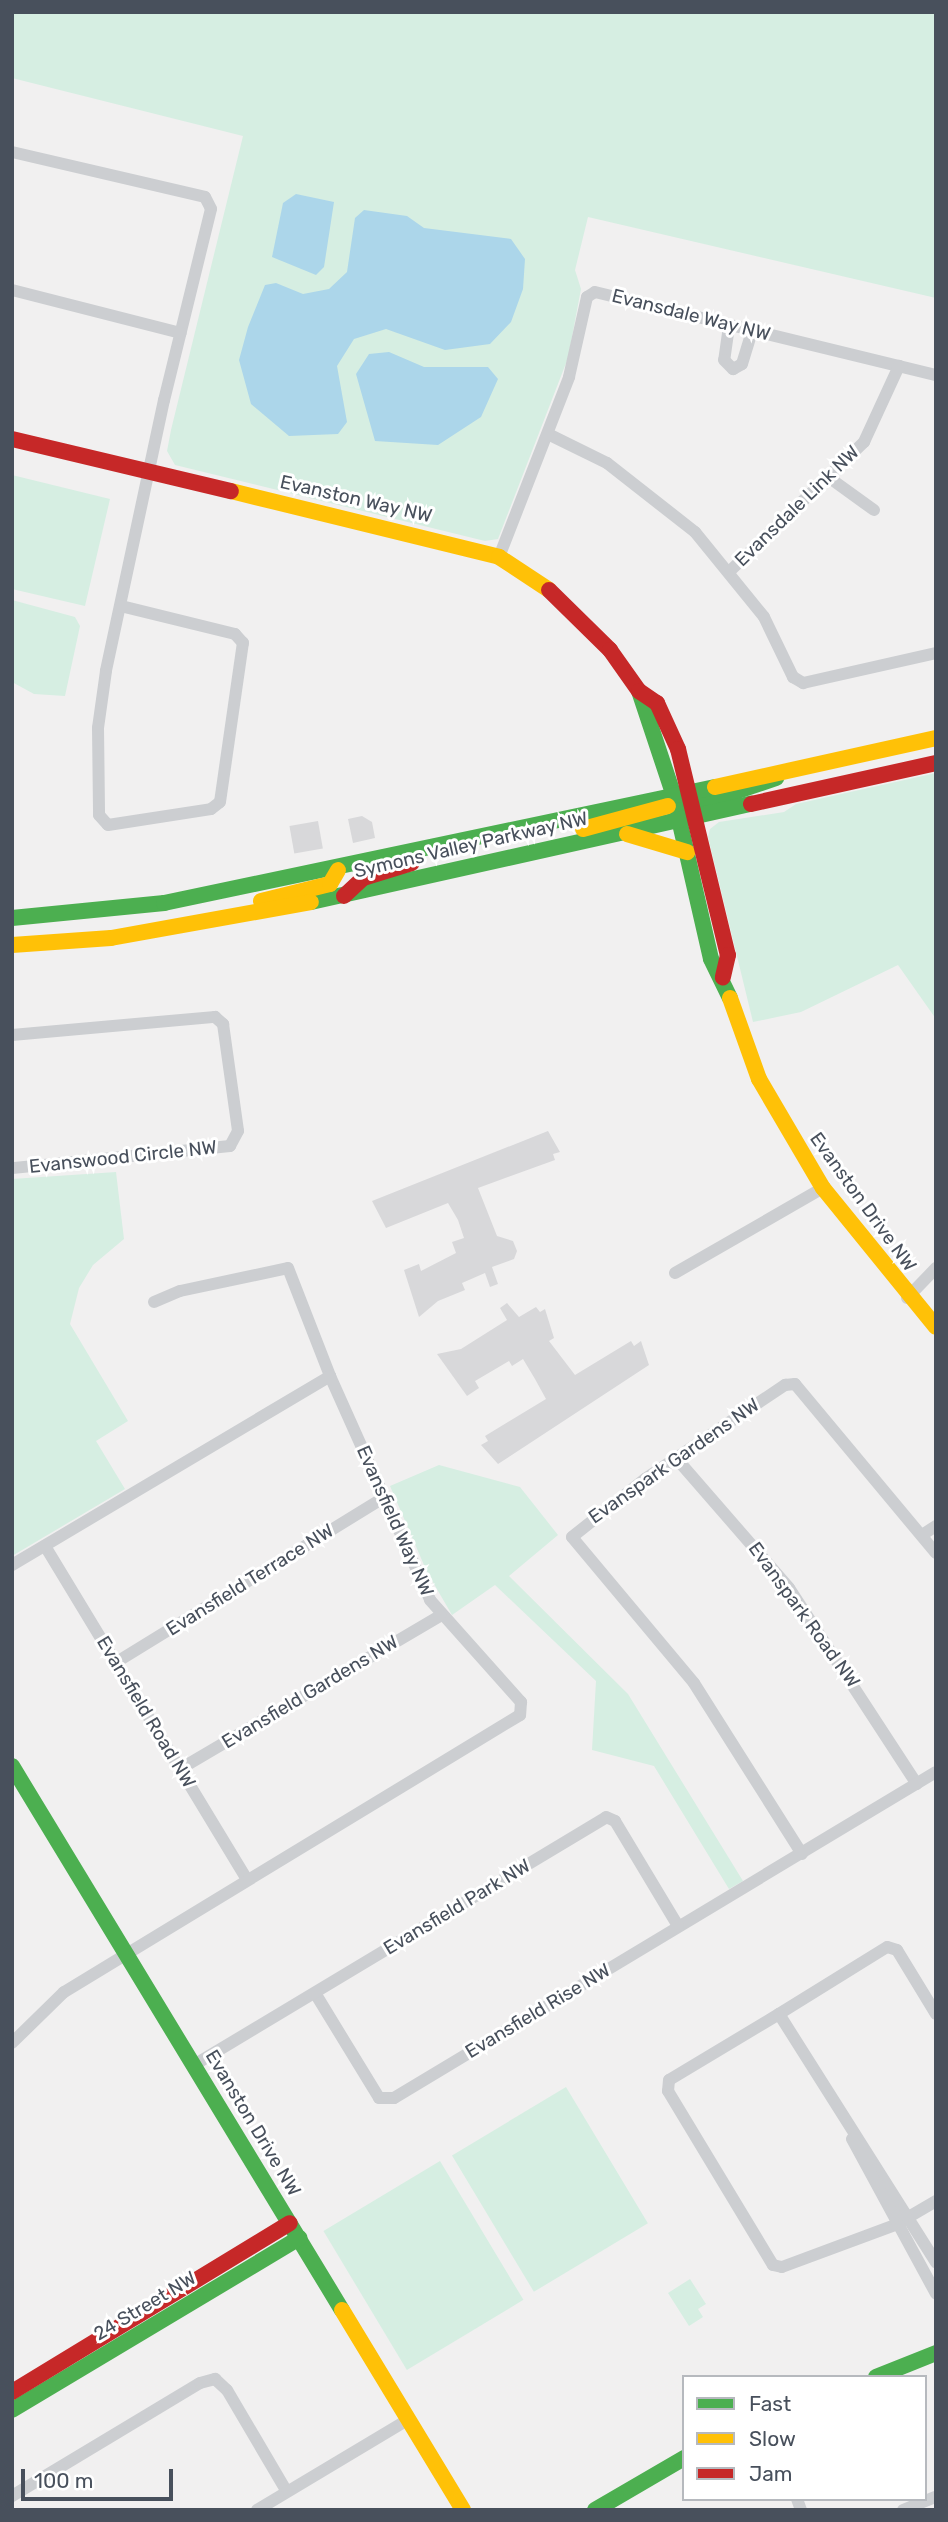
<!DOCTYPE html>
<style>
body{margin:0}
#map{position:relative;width:948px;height:2522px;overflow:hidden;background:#f1f0f0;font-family:Rubik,sans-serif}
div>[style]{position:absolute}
.green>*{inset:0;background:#d6eee2;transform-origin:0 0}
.water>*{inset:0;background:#acd6ea}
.building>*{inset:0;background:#d8d8da;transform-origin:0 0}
.street>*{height:12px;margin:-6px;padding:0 6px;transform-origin:6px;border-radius:6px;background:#ccced1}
.fast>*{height:16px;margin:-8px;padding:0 8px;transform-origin:8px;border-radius:8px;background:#4caf50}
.slow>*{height:16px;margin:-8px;padding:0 8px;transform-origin:8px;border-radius:8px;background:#ffc107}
.jam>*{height:16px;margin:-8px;padding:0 8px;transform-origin:8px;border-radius:8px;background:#c62828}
span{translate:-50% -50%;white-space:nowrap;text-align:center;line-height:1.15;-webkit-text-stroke:6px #fff;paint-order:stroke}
.street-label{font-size:19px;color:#48505c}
.frame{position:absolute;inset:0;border:14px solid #48505c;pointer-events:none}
.legend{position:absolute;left:682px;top:2375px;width:245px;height:126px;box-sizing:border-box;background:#fff;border:2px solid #b6b9be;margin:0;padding:9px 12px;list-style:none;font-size:21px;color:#48505c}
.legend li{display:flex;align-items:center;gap:14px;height:35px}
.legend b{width:35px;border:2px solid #b6b9be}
.scale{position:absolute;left:21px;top:2469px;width:152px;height:32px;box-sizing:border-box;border:4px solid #48505c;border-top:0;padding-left:9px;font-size:21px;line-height:24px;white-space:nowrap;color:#48505c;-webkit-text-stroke:5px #fff;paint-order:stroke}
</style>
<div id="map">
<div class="green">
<div style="clip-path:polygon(12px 12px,936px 12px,936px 298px,588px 217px,575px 270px,581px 289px,568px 358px,498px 539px,485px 541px,175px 465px,167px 451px,171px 430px,243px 136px,12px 78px)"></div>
<div style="clip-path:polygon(12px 475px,110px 499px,85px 606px,12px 589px)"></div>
<div style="clip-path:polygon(12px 600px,75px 617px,80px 626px,65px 696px,34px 694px,12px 682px)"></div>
<div style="clip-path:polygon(936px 773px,936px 1019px,898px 965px,801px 1012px,753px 1022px,708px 837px,710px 829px,719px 822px,784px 812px,796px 804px)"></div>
<div style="clip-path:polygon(116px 1172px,124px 1239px,93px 1265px,79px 1288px,70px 1324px,128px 1421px,96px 1441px,125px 1489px,12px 1556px,12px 1179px)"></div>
<div style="clip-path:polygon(439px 1465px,520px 1487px,558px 1535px,509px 1576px,628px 1694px,743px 1881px,729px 1889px,654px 1766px,592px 1750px,596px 1681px,495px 1585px,452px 1615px,427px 1572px,390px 1486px)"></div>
<div style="left:566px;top:2087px;width:159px;height:133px;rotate:59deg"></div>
<div style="left:440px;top:2161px;width:162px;height:136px;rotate:59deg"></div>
<div style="clip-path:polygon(690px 2279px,706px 2304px,698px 2309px,703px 2317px,689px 2326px,668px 2293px)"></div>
</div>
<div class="water">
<div style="clip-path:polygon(296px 194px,334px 202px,324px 267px,316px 275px,272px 257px,283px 203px)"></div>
<div style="clip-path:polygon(364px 210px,407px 216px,424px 228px,511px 239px,525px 259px,523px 289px,511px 322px,490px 344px,445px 350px,386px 329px,354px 339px,337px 366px,347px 422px,338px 434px,289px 436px,251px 404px,239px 360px,248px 327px,265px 285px,276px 283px,303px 294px,329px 289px,347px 272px,355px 218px)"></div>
<div style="clip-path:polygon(389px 352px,424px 367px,488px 367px,498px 379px,481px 417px,438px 445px,375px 441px,356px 374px,369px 354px)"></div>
</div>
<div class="building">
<div style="clip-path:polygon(362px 816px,372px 822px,375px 838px,353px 843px,348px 819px)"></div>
<div style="left:318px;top:821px;width:28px;height:29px;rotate:80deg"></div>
<div style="clip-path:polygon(548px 1131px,560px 1152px,553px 1154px,555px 1160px,478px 1188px,497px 1236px,513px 1241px,517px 1251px,514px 1259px,492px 1267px,498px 1284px,490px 1287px,485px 1273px,462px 1283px,465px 1290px,438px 1301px,419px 1317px,404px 1270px,419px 1264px,421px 1271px,456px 1253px,452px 1242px,464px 1238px,458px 1220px,448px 1203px,386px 1228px,372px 1201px)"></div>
<div style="clip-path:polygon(507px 1303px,519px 1317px,536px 1307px,540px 1312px,545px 1309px,554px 1338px,549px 1341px,575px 1375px,631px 1341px,634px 1346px,641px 1341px,649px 1365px,498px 1464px,481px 1445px,488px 1441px,485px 1436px,546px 1399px,535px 1379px,523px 1359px,512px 1366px,509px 1361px,475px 1381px,479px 1388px,467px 1396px,437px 1354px,461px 1349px,507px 1320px,500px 1308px)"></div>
</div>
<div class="street">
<div style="left:12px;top:152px;width:198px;rotate:13.1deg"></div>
<div style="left:205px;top:197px;width:13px;rotate:63deg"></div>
<div style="left:211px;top:209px;width:197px;rotate:103.8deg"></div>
<div style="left:164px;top:400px;width:277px;rotate:102.1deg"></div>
<div style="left:106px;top:671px;width:58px;rotate:98deg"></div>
<div style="left:98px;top:728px;width:87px;rotate:89.3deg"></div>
<div style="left:99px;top:815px;width:13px;rotate:48deg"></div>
<div style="left:108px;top:825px;width:104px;rotate:-8.8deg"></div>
<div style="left:211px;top:809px;width:11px;rotate:-38deg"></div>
<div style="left:220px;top:802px;width:161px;rotate:-81.8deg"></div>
<div style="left:243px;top:643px;width:12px;rotate:-132deg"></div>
<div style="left:235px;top:634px;width:117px;rotate:-166.2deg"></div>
<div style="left:12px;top:290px;width:174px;rotate:14.3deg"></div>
<div style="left:729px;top:326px;width:34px;rotate:98deg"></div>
<div style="left:724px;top:360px;width:13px;rotate:45deg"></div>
<div style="left:733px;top:369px;width:10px;rotate:-29deg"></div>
<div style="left:742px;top:364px;width:34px;rotate:-73deg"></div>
<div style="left:548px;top:434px;width:66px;rotate:26.2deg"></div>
<div style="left:607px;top:463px;width:112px;rotate:38.1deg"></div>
<div style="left:695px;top:532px;width:109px;rotate:50.9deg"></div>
<div style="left:764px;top:617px;width:67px;rotate:64.2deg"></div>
<div style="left:793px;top:677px;width:12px;rotate:31deg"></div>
<div style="left:803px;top:683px;width:136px;rotate:-12.7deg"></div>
<div style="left:831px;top:479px;width:53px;rotate:35.8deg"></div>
<div style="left:499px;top:557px;width:193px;rotate:-68.7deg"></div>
<div style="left:569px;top:377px;width:82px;rotate:-77.3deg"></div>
<div style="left:587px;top:297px;width:9px;rotate:-32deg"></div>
<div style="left:595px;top:292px;width:351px;rotate:13.7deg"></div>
<div style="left:731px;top:570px;width:185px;rotate:-43.9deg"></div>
<div style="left:864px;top:442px;width:84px;rotate:-65.3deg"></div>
<div style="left:12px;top:1035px;width:204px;rotate:-5.1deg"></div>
<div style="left:215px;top:1017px;width:11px;rotate:41deg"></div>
<div style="left:223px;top:1024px;width:108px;rotate:82deg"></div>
<div style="left:238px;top:1131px;width:17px;rotate:118deg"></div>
<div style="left:230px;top:1146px;width:219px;rotate:174.2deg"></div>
<div style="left:675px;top:1273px;width:171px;rotate:-29.9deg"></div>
<div style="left:907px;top:1298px;width:42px;rotate:-46deg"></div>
<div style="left:154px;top:1302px;width:28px;rotate:-23deg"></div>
<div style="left:180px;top:1291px;width:110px;rotate:-12deg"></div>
<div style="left:288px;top:1268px;width:116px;rotate:68.7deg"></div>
<div style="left:676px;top:1458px;width:172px;rotate:49deg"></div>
<div style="left:789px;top:1588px;width:234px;rotate:56.9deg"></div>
<div style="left:922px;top:1535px;width:17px;rotate:-33deg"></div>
<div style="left:45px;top:1546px;width:388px;rotate:58.8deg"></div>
<div style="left:12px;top:1565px;width:370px;rotate:-30.7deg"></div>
<div style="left:330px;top:1376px;width:245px;rotate:65.9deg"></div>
<div style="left:430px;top:1600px;width:137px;rotate:48.3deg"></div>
<div style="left:521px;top:1702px;width:13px;rotate:94deg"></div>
<div style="left:520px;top:1715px;width:534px;rotate:148.72deg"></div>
<div style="left:64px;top:1992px;width:73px;rotate:135.6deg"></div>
<div style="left:115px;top:1663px;width:317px;rotate:-31.6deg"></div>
<div style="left:180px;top:1769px;width:302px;rotate:-30.5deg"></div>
<div style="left:802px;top:1854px;width:202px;rotate:-122.3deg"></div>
<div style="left:694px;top:1683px;width:190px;rotate:-129.9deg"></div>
<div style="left:572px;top:1537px;width:93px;rotate:-38.5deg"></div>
<div style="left:645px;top:1479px;width:169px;rotate:-33.9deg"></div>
<div style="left:785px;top:1385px;width:10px;rotate:-6deg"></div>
<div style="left:795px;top:1384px;width:220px;rotate:50.2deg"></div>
<div style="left:315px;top:1993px;width:123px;rotate:58.6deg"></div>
<div style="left:379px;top:2098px;width:15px"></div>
<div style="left:394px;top:2098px;width:632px;rotate:-31.03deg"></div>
<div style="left:779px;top:2014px;width:128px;rotate:149deg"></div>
<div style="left:669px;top:2080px;width:11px;rotate:95deg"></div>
<div style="left:668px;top:2091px;width:203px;rotate:58.9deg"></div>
<div style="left:773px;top:2265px;width:9px;rotate:13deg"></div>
<div style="left:782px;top:2267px;width:121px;rotate:-20.4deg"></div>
<div style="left:895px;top:2225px;width:48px;rotate:-30.3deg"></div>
<div style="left:936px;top:2014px;width:75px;rotate:-121.4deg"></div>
<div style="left:897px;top:1950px;width:10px;rotate:-163deg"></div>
<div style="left:887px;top:1947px;width:127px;rotate:148.2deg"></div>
<div style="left:779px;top:2014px;width:294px;rotate:57.7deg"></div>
<div style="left:194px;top:2065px;width:481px;rotate:-31deg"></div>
<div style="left:606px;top:1817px;width:10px;rotate:24deg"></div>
<div style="left:615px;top:1821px;width:122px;rotate:59deg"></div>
<div style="left:852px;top:2139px;width:176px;rotate:61.5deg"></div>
<div style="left:12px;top:2496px;width:219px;rotate:-31deg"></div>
<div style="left:200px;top:2383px;width:16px;rotate:-15deg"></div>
<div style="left:215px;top:2379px;width:16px;rotate:43deg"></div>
<div style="left:227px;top:2390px;width:118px;rotate:59.5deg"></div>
<div style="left:797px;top:2499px;width:12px;rotate:70deg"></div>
<div style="left:257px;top:2510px;width:177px;rotate:-30.9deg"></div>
<div style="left:903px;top:2510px;width:35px;rotate:-22deg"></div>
</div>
<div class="fast">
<div style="left:639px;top:691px;width:108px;rotate:71.6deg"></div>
<div style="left:673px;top:793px;width:170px;rotate:77.1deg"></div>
<div style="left:711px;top:959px;width:43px;rotate:64deg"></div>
<div style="left:690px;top:807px;width:91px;rotate:-18.6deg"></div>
<div style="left:311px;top:902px;width:451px;rotate:-12.6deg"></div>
<div style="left:12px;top:918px;width:153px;rotate:-5.6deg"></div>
<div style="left:164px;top:903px;width:563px;rotate:-11.89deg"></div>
<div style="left:12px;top:1766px;width:636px;rotate:58.76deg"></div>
<div style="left:876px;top:2377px;width:65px;rotate:-21.8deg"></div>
<div style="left:12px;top:2410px;width:335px;rotate:-30.9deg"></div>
<div style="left:595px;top:2510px;width:103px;rotate:-30.3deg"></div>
</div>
<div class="slow">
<div style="left:231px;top:491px;width:276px;rotate:13.8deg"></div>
<div style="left:499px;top:557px;width:60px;rotate:33.4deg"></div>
<div style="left:715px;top:787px;width:226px;rotate:-12.5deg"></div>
<div style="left:583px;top:829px;width:88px;rotate:-15.1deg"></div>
<div style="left:627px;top:834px;width:63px;rotate:16.7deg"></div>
<div style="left:261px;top:901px;width:71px;rotate:-13.8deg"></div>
<div style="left:330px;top:884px;width:16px;rotate:-60deg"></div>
<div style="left:12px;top:945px;width:99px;rotate:-4deg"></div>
<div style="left:111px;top:938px;width:203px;rotate:-10.2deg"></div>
<div style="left:730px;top:998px;width:86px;rotate:70.3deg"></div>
<div style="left:759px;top:1079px;width:126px;rotate:59.6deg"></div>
<div style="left:823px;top:1188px;width:179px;rotate:50.9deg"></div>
<div style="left:342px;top:2310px;width:234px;rotate:58.8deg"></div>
</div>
<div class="jam">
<div style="left:12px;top:439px;width:225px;rotate:13.4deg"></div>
<div style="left:549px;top:590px;width:86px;rotate:44.5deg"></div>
<div style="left:610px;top:650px;width:50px;rotate:54.7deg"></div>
<div style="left:639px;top:691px;width:22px;rotate:34deg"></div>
<div style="left:657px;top:703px;width:51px;rotate:65.5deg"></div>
<div style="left:678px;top:749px;width:212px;rotate:76.4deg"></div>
<div style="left:728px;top:955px;width:23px;rotate:103deg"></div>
<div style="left:751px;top:804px;width:189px;rotate:-12.5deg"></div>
<div style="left:344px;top:896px;width:26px;rotate:-43deg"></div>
<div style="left:363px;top:878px;width:51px;rotate:-17deg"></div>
<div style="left:12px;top:2392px;width:325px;rotate:-31.3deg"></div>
</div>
<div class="street-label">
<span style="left:691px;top:315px;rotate:14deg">Evansdale Way NW</span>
<span style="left:356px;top:499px;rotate:13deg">Evanston Way NW</span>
<span style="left:797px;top:506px;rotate:-44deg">Evansdale Link NW</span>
<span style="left:471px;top:845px;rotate:-13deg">Symons Valley Parkway NW</span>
<span style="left:123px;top:1157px;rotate:-6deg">Evanswood Circle NW</span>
<span style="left:863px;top:1202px;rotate:54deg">Evanston Drive NW</span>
<span style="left:674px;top:1461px;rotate:-35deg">Evanspark Gardens NW</span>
<span style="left:395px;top:1521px;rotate:66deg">Evansfield Way NW</span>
<span style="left:250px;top:1580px;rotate:-32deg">Evansfield Terrace NW</span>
<span style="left:804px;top:1615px;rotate:54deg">Evanspark Road NW</span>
<span style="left:310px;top:1692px;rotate:-31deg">Evansfield Gardens NW</span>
<span style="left:146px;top:1712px;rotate:59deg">Evansfield Road NW</span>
<span style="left:457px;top:1907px;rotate:-31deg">Evansfield Park NW</span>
<span style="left:538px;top:2011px;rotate:-31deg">Evansfield Rise NW</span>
<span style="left:253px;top:2123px;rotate:59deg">Evanston Drive NW</span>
<span style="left:145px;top:2306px;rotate:-31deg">24 Street NW</span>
</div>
<div class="frame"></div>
<ul class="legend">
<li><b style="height:9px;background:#4caf50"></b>Fast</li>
<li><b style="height:9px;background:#ffc107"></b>Slow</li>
<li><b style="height:9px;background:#c62828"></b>Jam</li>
</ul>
<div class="scale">100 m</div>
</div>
